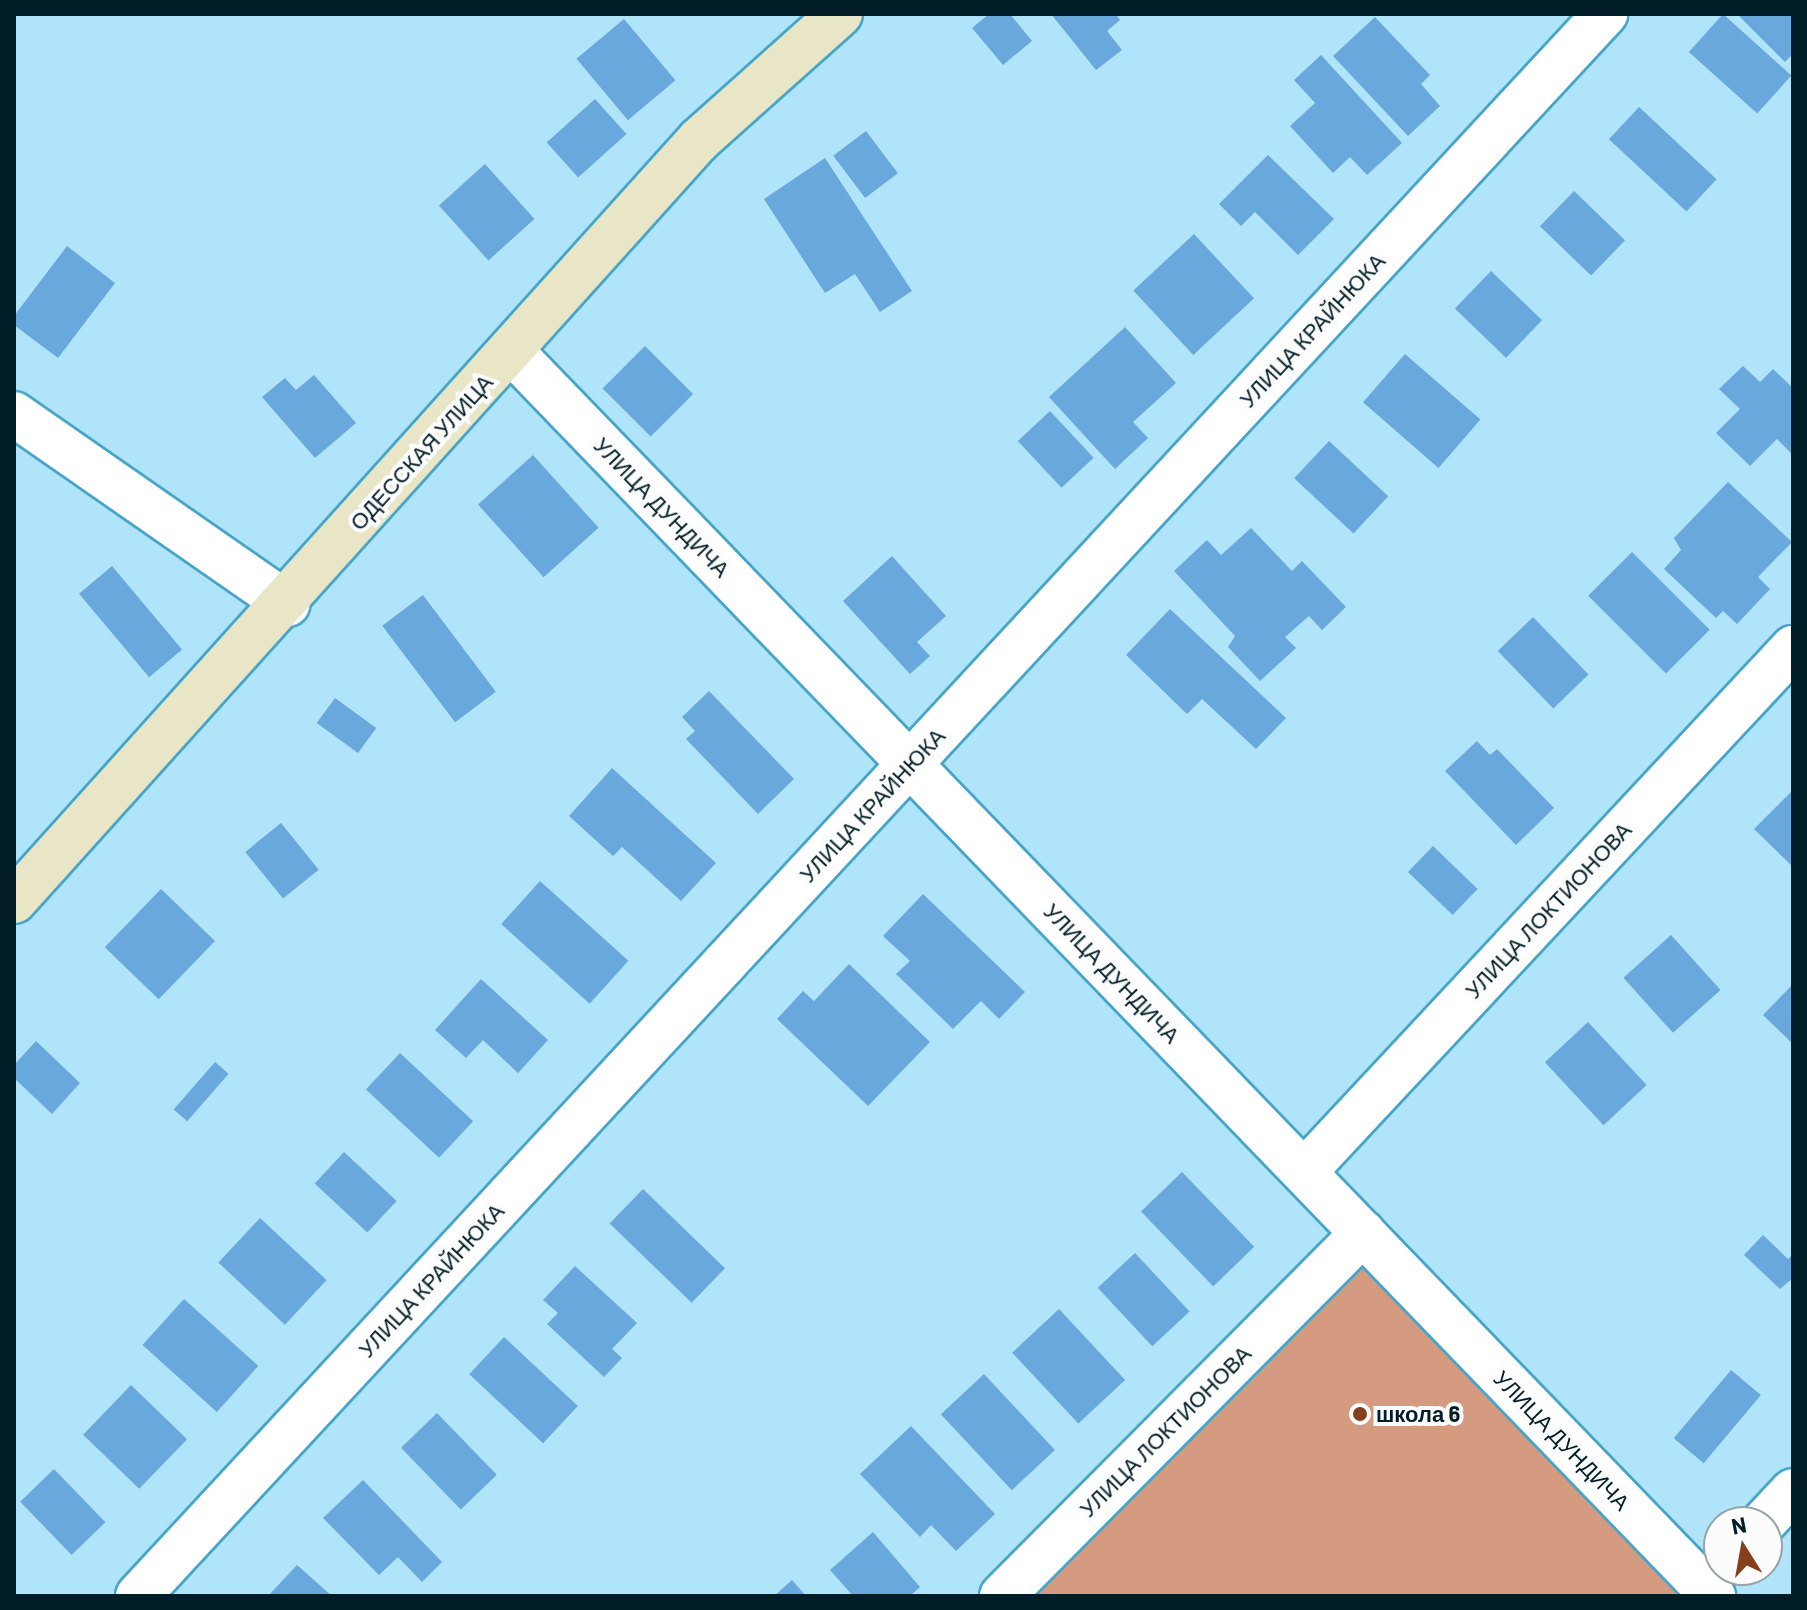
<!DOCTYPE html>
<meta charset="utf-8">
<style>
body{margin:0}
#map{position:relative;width:1807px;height:1610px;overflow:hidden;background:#b0e4fa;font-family:Barlow,sans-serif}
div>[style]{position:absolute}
.green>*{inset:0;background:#d49b81}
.building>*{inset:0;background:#69a8dd;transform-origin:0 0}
.roads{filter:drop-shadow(2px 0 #46a5c8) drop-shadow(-2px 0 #46a5c8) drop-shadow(0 2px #46a5c8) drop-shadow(0 -2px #46a5c8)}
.street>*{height:44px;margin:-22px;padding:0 22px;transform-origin:22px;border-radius:22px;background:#fff}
.secondary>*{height:44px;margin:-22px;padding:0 22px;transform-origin:22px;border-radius:22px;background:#e8e6c7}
.dots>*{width:22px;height:22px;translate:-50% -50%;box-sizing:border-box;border:4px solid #fcfcfc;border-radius:50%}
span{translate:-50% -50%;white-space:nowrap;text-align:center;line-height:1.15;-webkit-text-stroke:8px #fcfcfc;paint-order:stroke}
.street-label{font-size:22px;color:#011e28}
.poi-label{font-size:22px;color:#011e28;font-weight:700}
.left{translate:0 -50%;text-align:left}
.frame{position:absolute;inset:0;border:16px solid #011e28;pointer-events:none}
.north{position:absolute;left:1703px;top:1506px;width:80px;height:80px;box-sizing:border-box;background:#fcfcfc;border:2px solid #98a3a7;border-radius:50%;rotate:349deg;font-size:22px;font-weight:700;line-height:32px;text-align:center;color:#011e28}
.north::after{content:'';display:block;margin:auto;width:28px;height:36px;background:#853f1a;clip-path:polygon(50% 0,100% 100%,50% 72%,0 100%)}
</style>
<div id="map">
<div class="green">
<div style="clip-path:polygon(1363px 1233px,1713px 1596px,1002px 1596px)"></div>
</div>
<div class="building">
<div style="clip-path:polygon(989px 14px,1010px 14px,1032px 41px,1003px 65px,972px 28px)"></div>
<div style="clip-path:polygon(1051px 14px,1116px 14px,1120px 20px,1107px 31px,1122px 50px,1096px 70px)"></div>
<div style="left:1723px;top:14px;width:92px;height:51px;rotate:42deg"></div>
<div style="clip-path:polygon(1737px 14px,1793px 14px,1793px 54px,1785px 62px)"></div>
<div style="clip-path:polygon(1375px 17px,1430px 75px,1421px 84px,1440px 106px,1408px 136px,1333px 56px)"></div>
<div style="left:624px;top:19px;width:80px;height:62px;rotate:50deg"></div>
<div style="clip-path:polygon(1321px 55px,1402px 143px,1367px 175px,1350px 157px,1333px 173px,1290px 126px,1315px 103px,1294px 80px)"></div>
<div style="left:595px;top:99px;width:47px;height:65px;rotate:48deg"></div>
<div style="left:1639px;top:107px;width:106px;height:44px;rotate:43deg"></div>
<div style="left:866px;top:131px;width:53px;height:41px;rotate:53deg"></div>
<div style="clip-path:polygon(1268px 155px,1334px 219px,1298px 255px,1255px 212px,1241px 226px,1219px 204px)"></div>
<div style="clip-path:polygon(825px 158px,912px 291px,880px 312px,855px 274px,825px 293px,764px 199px)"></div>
<div style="left:485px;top:164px;width:74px;height:62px;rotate:48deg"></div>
<div style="left:1574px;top:191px;width:71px;height:49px;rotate:44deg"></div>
<div style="left:1194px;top:234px;width:88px;height:83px;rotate:47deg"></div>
<div style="clip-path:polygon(67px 246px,115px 283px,58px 358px,14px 325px,14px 316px)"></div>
<div style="left:1491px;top:271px;width:71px;height:52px;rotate:44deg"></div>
<div style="clip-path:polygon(1125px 327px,1176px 383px,1133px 422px,1148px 438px,1115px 469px,1049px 397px)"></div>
<div style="left:645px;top:346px;width:68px;height:60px;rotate:45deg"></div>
<div style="left:1405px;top:354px;width:100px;height:64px;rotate:41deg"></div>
<div style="clip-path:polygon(1743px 366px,1760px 382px,1773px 369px,1793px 388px,1793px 455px,1777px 439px,1750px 466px,1716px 433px,1740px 409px,1719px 389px)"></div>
<div style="clip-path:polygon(314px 375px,356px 423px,315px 458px,262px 397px,285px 378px,296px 390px)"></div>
<div style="left:1050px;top:411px;width:64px;height:44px;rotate:47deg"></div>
<div style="left:1329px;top:441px;width:81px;height:51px;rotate:43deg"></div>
<div style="left:533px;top:455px;width:98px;height:74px;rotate:48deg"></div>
<div style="clip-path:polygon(1728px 482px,1792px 542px,1758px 577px,1770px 589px,1737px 624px,1723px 611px,1716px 618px,1664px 569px,1681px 550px,1674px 538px)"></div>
<div style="clip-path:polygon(1251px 528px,1292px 571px,1302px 561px,1346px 607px,1322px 630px,1309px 616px,1285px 637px,1296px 648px,1260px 681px,1228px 647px,1235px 636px,1174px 571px,1207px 540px,1221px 555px)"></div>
<div style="left:1632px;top:552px;width:110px;height:62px;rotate:45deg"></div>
<div style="clip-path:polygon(892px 556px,946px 616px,917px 642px,930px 656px,910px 674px,843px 601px)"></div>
<div style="left:112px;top:566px;width:109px;height:43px;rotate:50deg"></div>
<div style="left:423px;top:595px;width:121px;height:51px;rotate:53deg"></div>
<div style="clip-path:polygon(1170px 609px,1286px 718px,1256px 749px,1202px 699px,1187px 714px,1126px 655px)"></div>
<div style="left:1533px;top:617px;width:80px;height:49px;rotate:46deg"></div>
<div style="clip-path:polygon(709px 691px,794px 779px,758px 814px,686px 739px,695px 731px,682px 717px)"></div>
<div style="left:335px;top:698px;width:51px;height:31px;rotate:36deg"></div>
<div style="clip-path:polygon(1477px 741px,1490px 755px,1497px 749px,1554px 808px,1516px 845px,1445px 771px)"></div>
<div style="clip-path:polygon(612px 768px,716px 863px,681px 901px,622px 847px,613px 856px,569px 816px)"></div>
<div style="clip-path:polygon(1793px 790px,1793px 867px,1754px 829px)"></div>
<div style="left:281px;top:823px;width:60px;height:46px;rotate:51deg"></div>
<div style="left:1433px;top:846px;width:62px;height:36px;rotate:44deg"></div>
<div style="left:540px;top:881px;width:119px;height:58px;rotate:42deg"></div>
<div style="left:161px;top:889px;width:75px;height:81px;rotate:44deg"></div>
<div style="clip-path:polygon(923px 894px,1025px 992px,999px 1019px,981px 1001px,953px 1029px,896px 974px,910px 961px,883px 936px)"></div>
<div style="left:1671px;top:935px;width:74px;height:64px;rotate:48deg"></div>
<div style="clip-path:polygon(849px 964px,930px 1042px,868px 1106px,777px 1019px,803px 991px,814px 1001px)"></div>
<div style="clip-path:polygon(481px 979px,548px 1040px,518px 1073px,483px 1040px,466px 1058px,435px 1030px)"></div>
<div style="clip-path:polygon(1793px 984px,1793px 1044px,1763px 1015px)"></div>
<div style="left:1588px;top:1022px;width:86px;height:59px;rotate:47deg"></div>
<div style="clip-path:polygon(36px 1041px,80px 1083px,52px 1114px,14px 1078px,14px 1065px)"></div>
<div style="left:400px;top:1053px;width:100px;height:50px;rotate:43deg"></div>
<div style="left:215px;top:1062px;width:18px;height:63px;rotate:41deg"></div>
<div style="left:344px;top:1152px;width:72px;height:43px;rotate:43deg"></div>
<div style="left:1182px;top:1172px;width:104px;height:57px;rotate:46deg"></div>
<div style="left:643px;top:1189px;width:114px;height:48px;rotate:44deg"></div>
<div style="left:260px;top:1218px;width:91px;height:61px;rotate:43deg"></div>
<div style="clip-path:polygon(1763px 1235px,1788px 1259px,1793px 1254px,1793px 1278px,1780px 1289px,1744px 1255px)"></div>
<div style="left:1135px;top:1253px;width:80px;height:51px;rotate:47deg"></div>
<div style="clip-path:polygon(575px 1266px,637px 1323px,612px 1349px,622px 1358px,604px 1377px,547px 1324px,558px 1313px,543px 1300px)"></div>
<div style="left:184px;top:1299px;width:100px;height:62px;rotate:42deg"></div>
<div style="left:1059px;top:1309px;width:97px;height:64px;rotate:47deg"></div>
<div style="left:504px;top:1337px;width:101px;height:51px;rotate:43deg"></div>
<div style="left:1731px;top:1370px;width:39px;height:89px;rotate:40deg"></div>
<div style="left:984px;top:1374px;width:104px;height:59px;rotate:47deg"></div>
<div style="left:131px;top:1385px;width:78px;height:69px;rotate:44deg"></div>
<div style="left:437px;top:1413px;width:86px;height:50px;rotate:46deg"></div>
<div style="clip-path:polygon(911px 1426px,995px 1514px,956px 1551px,931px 1525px,920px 1537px,860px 1474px)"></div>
<div style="left:54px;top:1469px;width:74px;height:47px;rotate:46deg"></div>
<div style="clip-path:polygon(363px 1480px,442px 1562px,422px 1582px,398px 1557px,379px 1575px,323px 1518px)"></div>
<div style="clip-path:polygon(873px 1532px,920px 1587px,910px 1596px,853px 1596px,830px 1570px)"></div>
<div style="clip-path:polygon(297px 1565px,332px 1596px,268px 1596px)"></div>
<div style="clip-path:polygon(792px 1580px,806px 1596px,774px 1596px)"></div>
</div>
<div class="roads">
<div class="street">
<div style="left:511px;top:351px;width:1731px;rotate:46.01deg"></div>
<div style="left:14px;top:414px;width:333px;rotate:34.8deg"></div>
<div style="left:1304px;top:1172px;width:717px;rotate:-46.98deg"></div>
<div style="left:1764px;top:1522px;width:42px;rotate:-46.9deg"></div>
<div style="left:138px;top:1596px;width:2158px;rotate:-47.16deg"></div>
<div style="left:1002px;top:1596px;width:512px;rotate:-45.16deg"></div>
</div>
<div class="secondary">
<div style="left:14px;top:901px;width:1024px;rotate:-48.01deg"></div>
<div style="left:699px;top:140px;width:189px;rotate:-41.8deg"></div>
</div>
</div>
<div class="dots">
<div style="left:1360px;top:1414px;background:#853f1a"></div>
</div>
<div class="street-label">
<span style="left:1312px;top:330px;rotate:-47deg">УЛИЦА КРАЙНЮКА</span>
<span style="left:421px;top:452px;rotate:-48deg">ОДЕССКАЯ УЛИЦА</span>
<span style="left:662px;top:507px;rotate:46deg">УЛИЦА ДУНДИЧА</span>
<span style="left:872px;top:805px;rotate:-47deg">УЛИЦА КРАЙНЮКА</span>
<span style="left:1548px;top:910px;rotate:-47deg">УЛИЦА ЛОКТИОНОВА</span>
<span style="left:1112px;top:973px;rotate:46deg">УЛИЦА ДУНДИЧА</span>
<span style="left:431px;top:1280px;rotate:-47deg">УЛИЦА КРАЙНЮКА</span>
<span style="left:1165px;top:1431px;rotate:-45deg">УЛИЦА ЛОКТИОНОВА</span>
<span style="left:1562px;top:1440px;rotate:46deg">УЛИЦА ДУНДИЧА</span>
</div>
<div class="poi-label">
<span class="left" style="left:1376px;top:1414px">школа 6</span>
</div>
<div class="frame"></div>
<div class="north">N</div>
</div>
